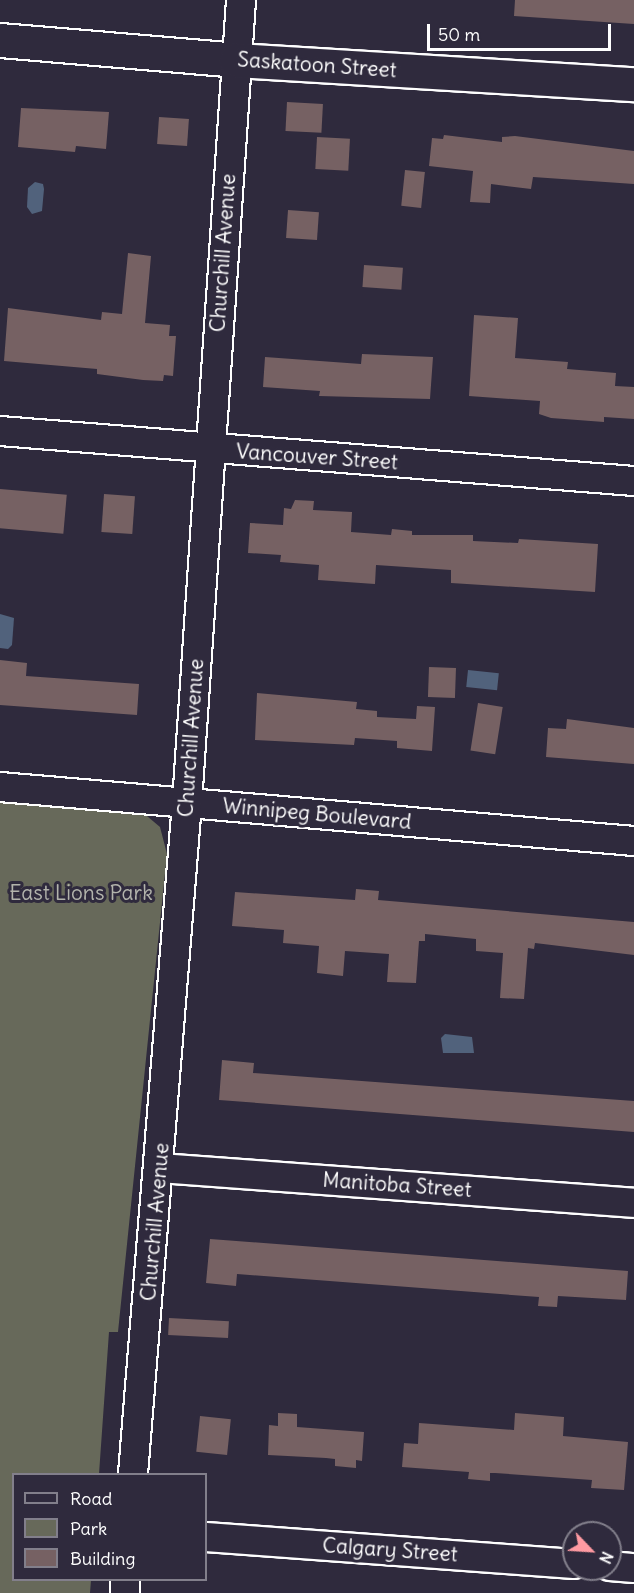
<!DOCTYPE html>
<style>
body{margin:0}
#map{position:relative;width:634px;height:1593px;overflow:hidden;background:#2f2a3d;font-family:Delius,sans-serif}
div>[style]{position:absolute}
.green>*{inset:0;background:#67695a}
.water>*{inset:0;background:#51627c;transform-origin:0 0}
.building>*{inset:0;background:#766163;transform-origin:0 0}
.roads{filter:drop-shadow(2px 0 #fff) drop-shadow(-2px 0 #fff) drop-shadow(0 2px #fff) drop-shadow(0 -2px #fff)}
.street>*{height:28px;margin:-14px;padding:0 14px;transform-origin:14px;border-radius:14px;background:#2f2a3d}
.secondary>*{height:33px;margin:-16.5px;padding:0 16.5px;transform-origin:16.5px;border-radius:16.5px;background:#2f2a3d}
span{translate:-50% -50%;white-space:nowrap;text-align:center;line-height:1.15;-webkit-text-stroke:6px #2f2a3d;paint-order:stroke}
.street-label{font-size:21px;color:#fff}
.park-label{font-size:21px;color:#b3b4ac}
.legend{position:absolute;left:12px;top:1473px;width:195px;height:108px;box-sizing:border-box;background:#2f2a3d;border:2px solid #827f8b;margin:0;padding:8px 10px;list-style:none;font-size:18px;color:#fff}
.legend li{display:flex;align-items:center;gap:12px;height:30px}
.legend b{width:30px;border:2px solid #827f8b}
.north{position:absolute;left:562px;top:1521px;width:60px;height:60px;box-sizing:border-box;background:#2f2a3d;border:2px solid #827f8b;border-radius:50%;rotate:115deg;font-size:16px;font-weight:700;line-height:24px;text-align:center;color:#fff}
.north::after{content:'';display:block;margin:auto;width:21px;height:27px;background:#ff9aa2;clip-path:polygon(50% 0,100% 100%,50% 72%,0 100%)}
.scale{position:absolute;left:427px;top:24px;width:184px;height:27px;box-sizing:border-box;border:3px solid #fff;border-top:0;padding-left:8px;font-size:18px;line-height:21px;white-space:nowrap;color:#fff;-webkit-text-stroke:4px #2f2a3d;paint-order:stroke}
</style>
<div id="map">
<div class="green">
<div style="clip-path:polygon(0 801px,141px 811px,160px 827px,167px 854px,118px 1332px,109px 1332px,99px 1474px,14px 1474px,14px 1580px,91px 1580px,90px 1593px,0 1593px)"></div>
</div>
<div class="water">
<div style="clip-path:polygon(35px 182px,43px 184px,44px 189px,42px 211px,32px 214px,27px 207px,28px 188px)"></div>
<div style="clip-path:polygon(0 614px,14px 618px,12px 645px,8px 649px,0 648px)"></div>
<div style="left:468px;top:670px;width:31px;height:17px;rotate:6deg"></div>
<div style="clip-path:polygon(445px 1034px,472px 1037px,474px 1053px,443px 1053px,441px 1038px)"></div>
</div>
<div class="building">
<div style="clip-path:polygon(515px 0,634px 0,634px 24px,514px 16px)"></div>
<div style="left:287px;top:102px;width:36px;height:29px;rotate:3deg"></div>
<div style="clip-path:polygon(21px 108px,109px 112px,106px 149px,76px 146px,75px 152px,18px 147px)"></div>
<div style="left:159px;top:117px;width:30px;height:27px;rotate:4deg"></div>
<div style="clip-path:polygon(444px 135px,502px 142px,502px 137px,515px 136px,634px 151px,634px 184px,533px 177px,531px 189px,491px 184px,490px 203px,470px 202px,473px 171px,429px 166px,432px 138px,443px 139px)"></div>
<div style="left:317px;top:137px;width:33px;height:32px;rotate:3deg"></div>
<div style="left:405px;top:170px;width:20px;height:36px;rotate:6deg"></div>
<div style="left:288px;top:210px;width:31px;height:28px;rotate:4deg"></div>
<div style="clip-path:polygon(128px 253px,151px 256px,145px 323px,170px 325px,169px 336px,176px 336px,173px 376px,164px 375px,163px 381px,143px 380px,97px 374px,97px 369px,4px 361px,8px 308px,101px 320px,102px 312px,122px 314px)"></div>
<div style="left:364px;top:265px;width:39px;height:22px;rotate:4deg"></div>
<div style="clip-path:polygon(474px 315px,518px 318px,515px 358px,568px 362px,567px 369px,616px 373px,615px 386px,634px 387px,634px 419px,604px 417px,604px 422px,551px 418px,539px 414px,540px 401px,469px 396px)"></div>
<div style="clip-path:polygon(362px 354px,433px 357px,430px 399px,319px 396px,320px 391px,263px 387px,265px 357px,361px 364px)"></div>
<div style="left:0;top:489px;width:67px;height:39px;rotate:5deg"></div>
<div style="left:104px;top:494px;width:31px;height:38px;rotate:4deg"></div>
<div style="clip-path:polygon(295px 500px,314px 501px,313px 510px,352px 512px,351px 532px,391px 535px,392px 529px,412px 531px,412px 535px,473px 535px,473px 541px,518px 543px,519px 539px,598px 544px,595px 592px,451px 583px,451px 570px,376px 565px,375px 584px,318px 580px,319px 565px,280px 562px,281px 555px,248px 553px,250px 523px,283px 525px,284px 508px,291px 509px)"></div>
<div style="clip-path:polygon(0 660px,27px 663px,26px 676px,139px 684px,137px 715px,0 705px)"></div>
<div style="left:429px;top:667px;width:27px;height:30px;rotate:2deg"></div>
<div style="clip-path:polygon(257px 693px,357px 702px,356px 709px,377px 711px,377px 717px,416px 719px,417px 706px,435px 707px,432px 751px,397px 748px,397px 741px,355px 738px,354px 745px,255px 740px)"></div>
<div style="left:478px;top:703px;width:25px;height:48px;rotate:9deg"></div>
<div style="clip-path:polygon(567px 719px,634px 728px,634px 764px,546px 757px,548px 728px,566px 729px)"></div>
<div style="clip-path:polygon(356px 889px,379px 891px,378px 900px,634px 922px,634px 955px,535px 943px,534px 949px,528px 948px,524px 999px,500px 998px,503px 953px,476px 951px,476px 939px,425px 934px,425px 941px,419px 941px,416px 983px,387px 982px,389px 954px,345px 951px,343px 976px,317px 973px,319px 946px,283px 943px,284px 930px,232px 926px,235px 892px,355px 900px)"></div>
<div style="clip-path:polygon(222px 1060px,254px 1063px,253px 1073px,634px 1101px,634px 1132px,219px 1100px)"></div>
<div style="clip-path:polygon(210px 1239px,628px 1271px,626px 1300px,558px 1296px,557px 1307px,538px 1306px,539px 1297px,237px 1274px,236px 1286px,206px 1283px)"></div>
<div style="left:169px;top:1318px;width:60px;height:17px;rotate:3deg"></div>
<div style="clip-path:polygon(278px 1413px,297px 1414px,297px 1427px,364px 1432px,362px 1461px,356px 1460px,356px 1468px,335px 1466px,335px 1459px,326px 1458px,268px 1455px,269px 1425px,278px 1426px)"></div>
<div style="clip-path:polygon(515px 1413px,564px 1417px,563px 1436px,628px 1442px,624px 1490px,591px 1488px,592px 1480px,495px 1473px,490px 1473px,490px 1481px,468px 1479px,469px 1472px,402px 1467px,404px 1443px,418px 1444px,419px 1423px,514px 1430px)"></div>
<div style="left:200px;top:1416px;width:31px;height:36px;rotate:6deg"></div>
</div>
<div class="roads">
<div class="street">
<div style="left:0;top:431px;width:636px;rotate:4.51deg"></div>
<div style="left:0;top:787px;width:636px;rotate:4.87deg"></div>
<div style="left:160px;top:1168px;width:475px;rotate:4.2deg"></div>
<div style="left:133px;top:1474px;width:673px;rotate:-85.4deg"></div>
<div style="left:187px;top:803px;width:805px;rotate:-86.15deg"></div>
<div style="left:206px;top:1537px;width:369px;rotate:4.2deg"></div>
<div style="left:610px;top:1566px;width:24px;rotate:5deg"></div>
<div style="left:125px;top:1593px;width:13px;rotate:-90deg"></div>
</div>
<div class="secondary">
<div style="left:0;top:40px;width:237px;rotate:4.8deg"></div>
<div style="left:236px;top:60px;width:399px;rotate:3.5deg"></div>
</div>
</div>
<div class="street-label">
<span style="left:317px;top:65px;rotate:4deg">Saskatoon Street</span>
<span style="left:223px;top:253px;rotate:-86deg">Churchill Avenue</span>
<span style="left:317px;top:457px;rotate:4deg">Vancouver Street</span>
<span style="left:191px;top:738px;rotate:-86deg">Churchill Avenue</span>
<span style="left:317px;top:814px;rotate:5deg">Winnipeg Boulevard</span>
<span style="left:397px;top:1185px;rotate:4deg">Manitoba Street</span>
<span style="left:155px;top:1222px;rotate:-85deg">Churchill Avenue</span>
<span style="left:390px;top:1550px;rotate:4deg">Calgary Street</span>
</div>
<div class="park-label">
<span style="left:81px;top:893px">East Lions Park</span>
</div>
<ul class="legend">
<li><b style="height:8px;background:#2f2a3d"></b>Road</li>
<li><b style="height:16px;background:#67695a"></b>Park</li>
<li><b style="height:16px;background:#766163"></b>Building</li>
</ul>
<div class="north">N</div>
<div class="scale">50 m</div>
</div>
